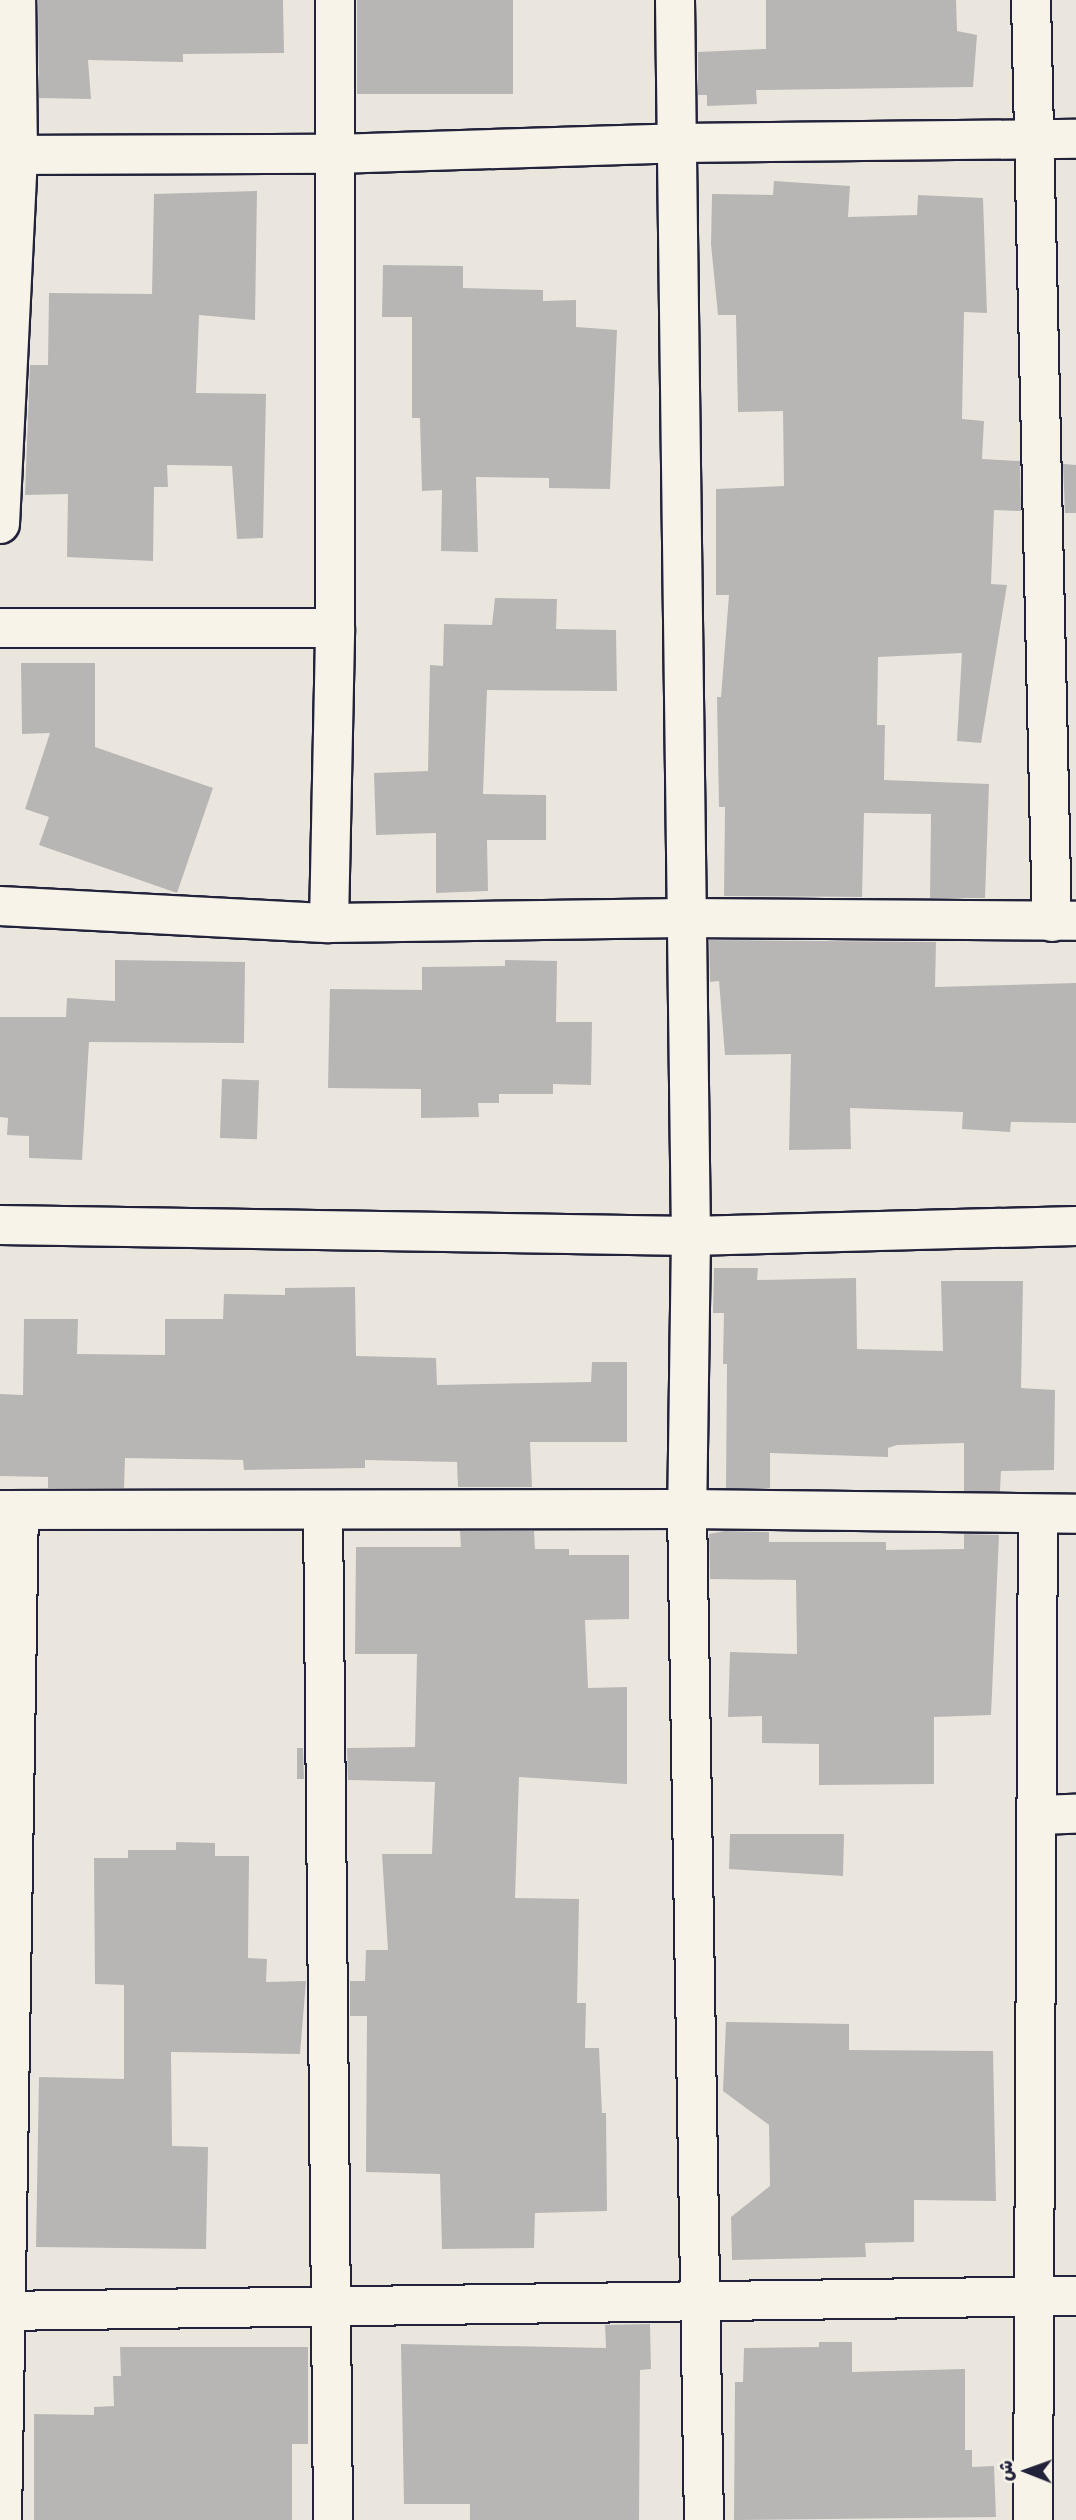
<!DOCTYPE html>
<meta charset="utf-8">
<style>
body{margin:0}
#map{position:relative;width:1076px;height:2520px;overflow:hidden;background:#eae6de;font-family:Pangolin,"Playpen Sans Arabic",sans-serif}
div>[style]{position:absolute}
.building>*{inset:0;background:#b8b6b5;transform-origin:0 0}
.roads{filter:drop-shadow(2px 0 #22223b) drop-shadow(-2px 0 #22223b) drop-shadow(0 2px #22223b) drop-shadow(0 -2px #22223b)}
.minor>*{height:38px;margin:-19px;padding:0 19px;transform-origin:19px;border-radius:19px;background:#f7f3e8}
span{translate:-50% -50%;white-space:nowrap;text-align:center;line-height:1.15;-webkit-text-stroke:6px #f7f3e8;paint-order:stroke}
.north{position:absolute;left:992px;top:2436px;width:70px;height:70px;-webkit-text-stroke:5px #f7f3e8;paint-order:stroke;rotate:271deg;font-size:19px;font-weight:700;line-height:28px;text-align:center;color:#22223b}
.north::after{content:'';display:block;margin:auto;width:24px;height:32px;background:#22223b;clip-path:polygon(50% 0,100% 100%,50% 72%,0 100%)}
</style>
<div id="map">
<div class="building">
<div style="clip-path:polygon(38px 0,283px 0,284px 53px,183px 54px,183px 62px,88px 60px,91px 99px,39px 98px)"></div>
<div style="left:357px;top:0;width:156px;height:94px"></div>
<div style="clip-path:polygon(766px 0,956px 0,957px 31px,977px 35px,973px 87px,756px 90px,757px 104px,707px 106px,707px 95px,698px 95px,698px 52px,766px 49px)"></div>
<div style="clip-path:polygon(774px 181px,850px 186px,848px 217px,917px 215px,918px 195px,983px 198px,987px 313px,964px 312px,962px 419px,984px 421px,982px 459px,1020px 461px,1021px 511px,994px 510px,991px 584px,1007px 585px,981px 743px,957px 741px,962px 653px,878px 657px,877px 725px,885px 725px,884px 780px,989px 784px,985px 898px,930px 898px,931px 814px,864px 813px,862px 897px,724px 896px,725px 807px,719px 807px,717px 697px,721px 697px,729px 595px,716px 595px,716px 489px,784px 486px,783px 411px,738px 412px,736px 315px,718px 315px,711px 244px,712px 194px,773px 195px)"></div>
<div style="clip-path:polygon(257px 191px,255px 320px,199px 315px,196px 393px,266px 394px,263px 538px,237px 539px,232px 466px,167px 465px,168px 487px,154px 487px,153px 561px,67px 557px,68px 494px,25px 495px,30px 365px,48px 365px,49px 293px,152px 294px,154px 194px)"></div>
<div style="clip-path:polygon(383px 265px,463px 266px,463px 288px,543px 290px,543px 301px,576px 300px,576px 327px,617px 330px,610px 489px,549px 488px,549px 478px,476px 477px,478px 552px,441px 551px,442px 490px,422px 491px,420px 418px,412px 418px,412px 317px,382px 317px)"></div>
<div style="clip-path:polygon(1063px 464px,1076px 465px,1076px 513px,1065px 513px)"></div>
<div style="clip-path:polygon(495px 598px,557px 599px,556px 629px,616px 630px,617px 691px,487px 690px,483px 794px,546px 795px,546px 840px,487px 840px,488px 891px,436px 893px,436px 833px,376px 835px,374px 773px,428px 771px,430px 665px,443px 666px,444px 624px,492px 625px)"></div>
<div style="clip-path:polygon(21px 663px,95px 663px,95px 747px,213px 788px,177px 893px,39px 845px,49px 817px,25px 809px,50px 733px,22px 734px)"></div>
<div style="clip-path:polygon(709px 940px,936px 942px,935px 987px,1076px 983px,1076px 1123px,1011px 1122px,1010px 1132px,962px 1129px,963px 1112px,850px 1108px,851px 1149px,789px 1150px,791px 1054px,725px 1055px,719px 981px,710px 982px)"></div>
<div style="clip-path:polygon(115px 960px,245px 962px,244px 1043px,89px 1042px,82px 1160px,29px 1158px,29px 1136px,7px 1135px,8px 1118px,0 1117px,0 1017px,66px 1017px,67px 998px,115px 1001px)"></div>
<div style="clip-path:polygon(505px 960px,557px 961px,556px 1022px,592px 1022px,591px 1085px,553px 1084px,553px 1094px,499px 1094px,499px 1103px,478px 1103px,479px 1117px,421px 1118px,421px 1089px,328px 1088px,330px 989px,422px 990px,422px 967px,505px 966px)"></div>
<div style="left:222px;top:1079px;width:37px;height:59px;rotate:2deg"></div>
<div style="clip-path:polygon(714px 1268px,758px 1268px,757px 1280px,856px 1278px,857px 1349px,943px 1351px,941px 1281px,1023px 1281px,1021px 1388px,1055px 1390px,1054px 1470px,1001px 1471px,1000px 1491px,964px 1491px,964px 1443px,897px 1445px,888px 1448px,888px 1457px,770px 1453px,770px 1488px,726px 1488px,727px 1364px,723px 1364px,724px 1313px,713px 1313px)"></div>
<div style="clip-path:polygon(355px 1287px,356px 1356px,436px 1358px,437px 1385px,591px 1382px,592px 1362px,627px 1362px,627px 1442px,530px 1442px,532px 1487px,458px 1487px,457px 1462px,365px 1460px,365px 1468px,244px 1470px,243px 1460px,125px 1458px,124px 1488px,48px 1488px,48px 1477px,0 1476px,0 1394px,23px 1395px,24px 1319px,78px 1319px,77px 1354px,165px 1355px,165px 1319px,223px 1319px,224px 1294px,285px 1295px,285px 1288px)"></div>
<div style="clip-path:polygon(460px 1531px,534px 1531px,535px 1549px,569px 1549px,569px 1555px,629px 1555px,629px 1619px,585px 1620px,588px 1688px,627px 1687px,627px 1784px,519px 1777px,515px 1898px,579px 1899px,577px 2003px,586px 2003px,585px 2048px,599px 2048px,602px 2113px,606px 2113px,607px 2211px,535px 2213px,534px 2248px,442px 2249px,440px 2174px,366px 2172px,367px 2016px,350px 2016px,350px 1981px,365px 1981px,366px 1950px,388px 1950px,382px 1854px,432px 1854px,435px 1782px,348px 1780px,347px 1748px,415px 1747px,417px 1654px,355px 1654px,356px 1547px,461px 1547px)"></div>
<div style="clip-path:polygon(725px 1531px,769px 1532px,769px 1542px,886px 1542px,886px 1550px,964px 1549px,964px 1534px,999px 1535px,991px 1715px,934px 1717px,934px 1784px,819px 1785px,819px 1744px,762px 1743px,762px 1716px,728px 1717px,730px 1652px,797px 1654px,796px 1580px,710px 1579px,709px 1534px)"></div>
<div style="clip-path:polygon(297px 1748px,303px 1748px,304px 1779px,297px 1779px)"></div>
<div style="clip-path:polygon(730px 1834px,844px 1834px,843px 1876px,729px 1869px)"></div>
<div style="clip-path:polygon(176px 1842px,215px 1843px,215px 1856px,249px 1856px,248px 1958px,267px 1959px,266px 1982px,306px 1981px,300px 2054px,171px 2052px,172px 2146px,208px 2147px,206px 2249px,36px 2247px,39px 2077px,124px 2079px,124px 1985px,95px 1984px,94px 1858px,128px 1858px,128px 1850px,176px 1850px)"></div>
<div style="clip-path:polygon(726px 2022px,849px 2024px,849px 2050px,993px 2051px,996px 2201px,914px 2200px,914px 2242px,865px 2243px,866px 2257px,732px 2260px,731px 2217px,770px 2186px,769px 2125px,723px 2091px)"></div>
<div style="clip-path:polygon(650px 2324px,651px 2369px,640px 2370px,639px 2520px,470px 2520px,470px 2504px,404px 2504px,401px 2344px,606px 2348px,605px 2325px)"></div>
<div style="clip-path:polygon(819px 2342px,852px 2342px,852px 2372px,965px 2369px,965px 2450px,972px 2450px,972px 2467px,994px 2466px,996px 2517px,734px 2520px,735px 2382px,743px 2382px,744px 2348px,819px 2347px)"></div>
<div style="clip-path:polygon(120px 2347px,308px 2347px,308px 2444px,292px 2444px,292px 2520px,34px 2520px,34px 2414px,94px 2415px,94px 2407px,114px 2406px,113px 2376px,121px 2376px)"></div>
</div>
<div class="roads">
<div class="minor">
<div style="left:675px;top:0;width:1236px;rotate:89.26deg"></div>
<div style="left:691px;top:1236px;width:273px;rotate:90.8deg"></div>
<div style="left:687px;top:1509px;width:1011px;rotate:89.04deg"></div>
<div style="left:1031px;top:0;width:922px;rotate:88.7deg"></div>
<div style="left:0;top:155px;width:335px;rotate:-0.2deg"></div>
<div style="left:335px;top:154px;width:343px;rotate:-1.8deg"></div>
<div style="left:678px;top:143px;width:398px;rotate:-0.6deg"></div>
<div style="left:0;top:524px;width:369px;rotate:-87.2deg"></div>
<div style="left:18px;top:155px;width:155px;rotate:-90.7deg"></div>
<div style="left:0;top:628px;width:335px"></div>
<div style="left:0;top:906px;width:329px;rotate:3deg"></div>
<div style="left:329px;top:923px;width:355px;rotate:-0.8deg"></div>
<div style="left:684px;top:918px;width:392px;rotate:0.4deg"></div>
<div style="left:329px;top:923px;width:295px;rotate:-88.8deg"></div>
<div style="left:335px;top:628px;width:628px;rotate:-90deg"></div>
<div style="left:0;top:1225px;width:691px;rotate:0.91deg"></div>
<div style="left:691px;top:1236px;width:385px;rotate:-1.5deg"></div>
<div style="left:0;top:1510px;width:687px;rotate:-0.08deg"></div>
<div style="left:687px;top:1509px;width:389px;rotate:0.7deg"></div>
<div style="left:323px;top:1510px;width:1010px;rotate:89.43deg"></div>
<div style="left:1039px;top:1815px;width:37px;rotate:-2deg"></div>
<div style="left:0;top:2311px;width:1076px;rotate:-0.8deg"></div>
<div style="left:2px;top:2520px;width:1010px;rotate:-89.04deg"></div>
<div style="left:1033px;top:2520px;width:1006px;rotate:-89.72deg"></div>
</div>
</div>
<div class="north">ش</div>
</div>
